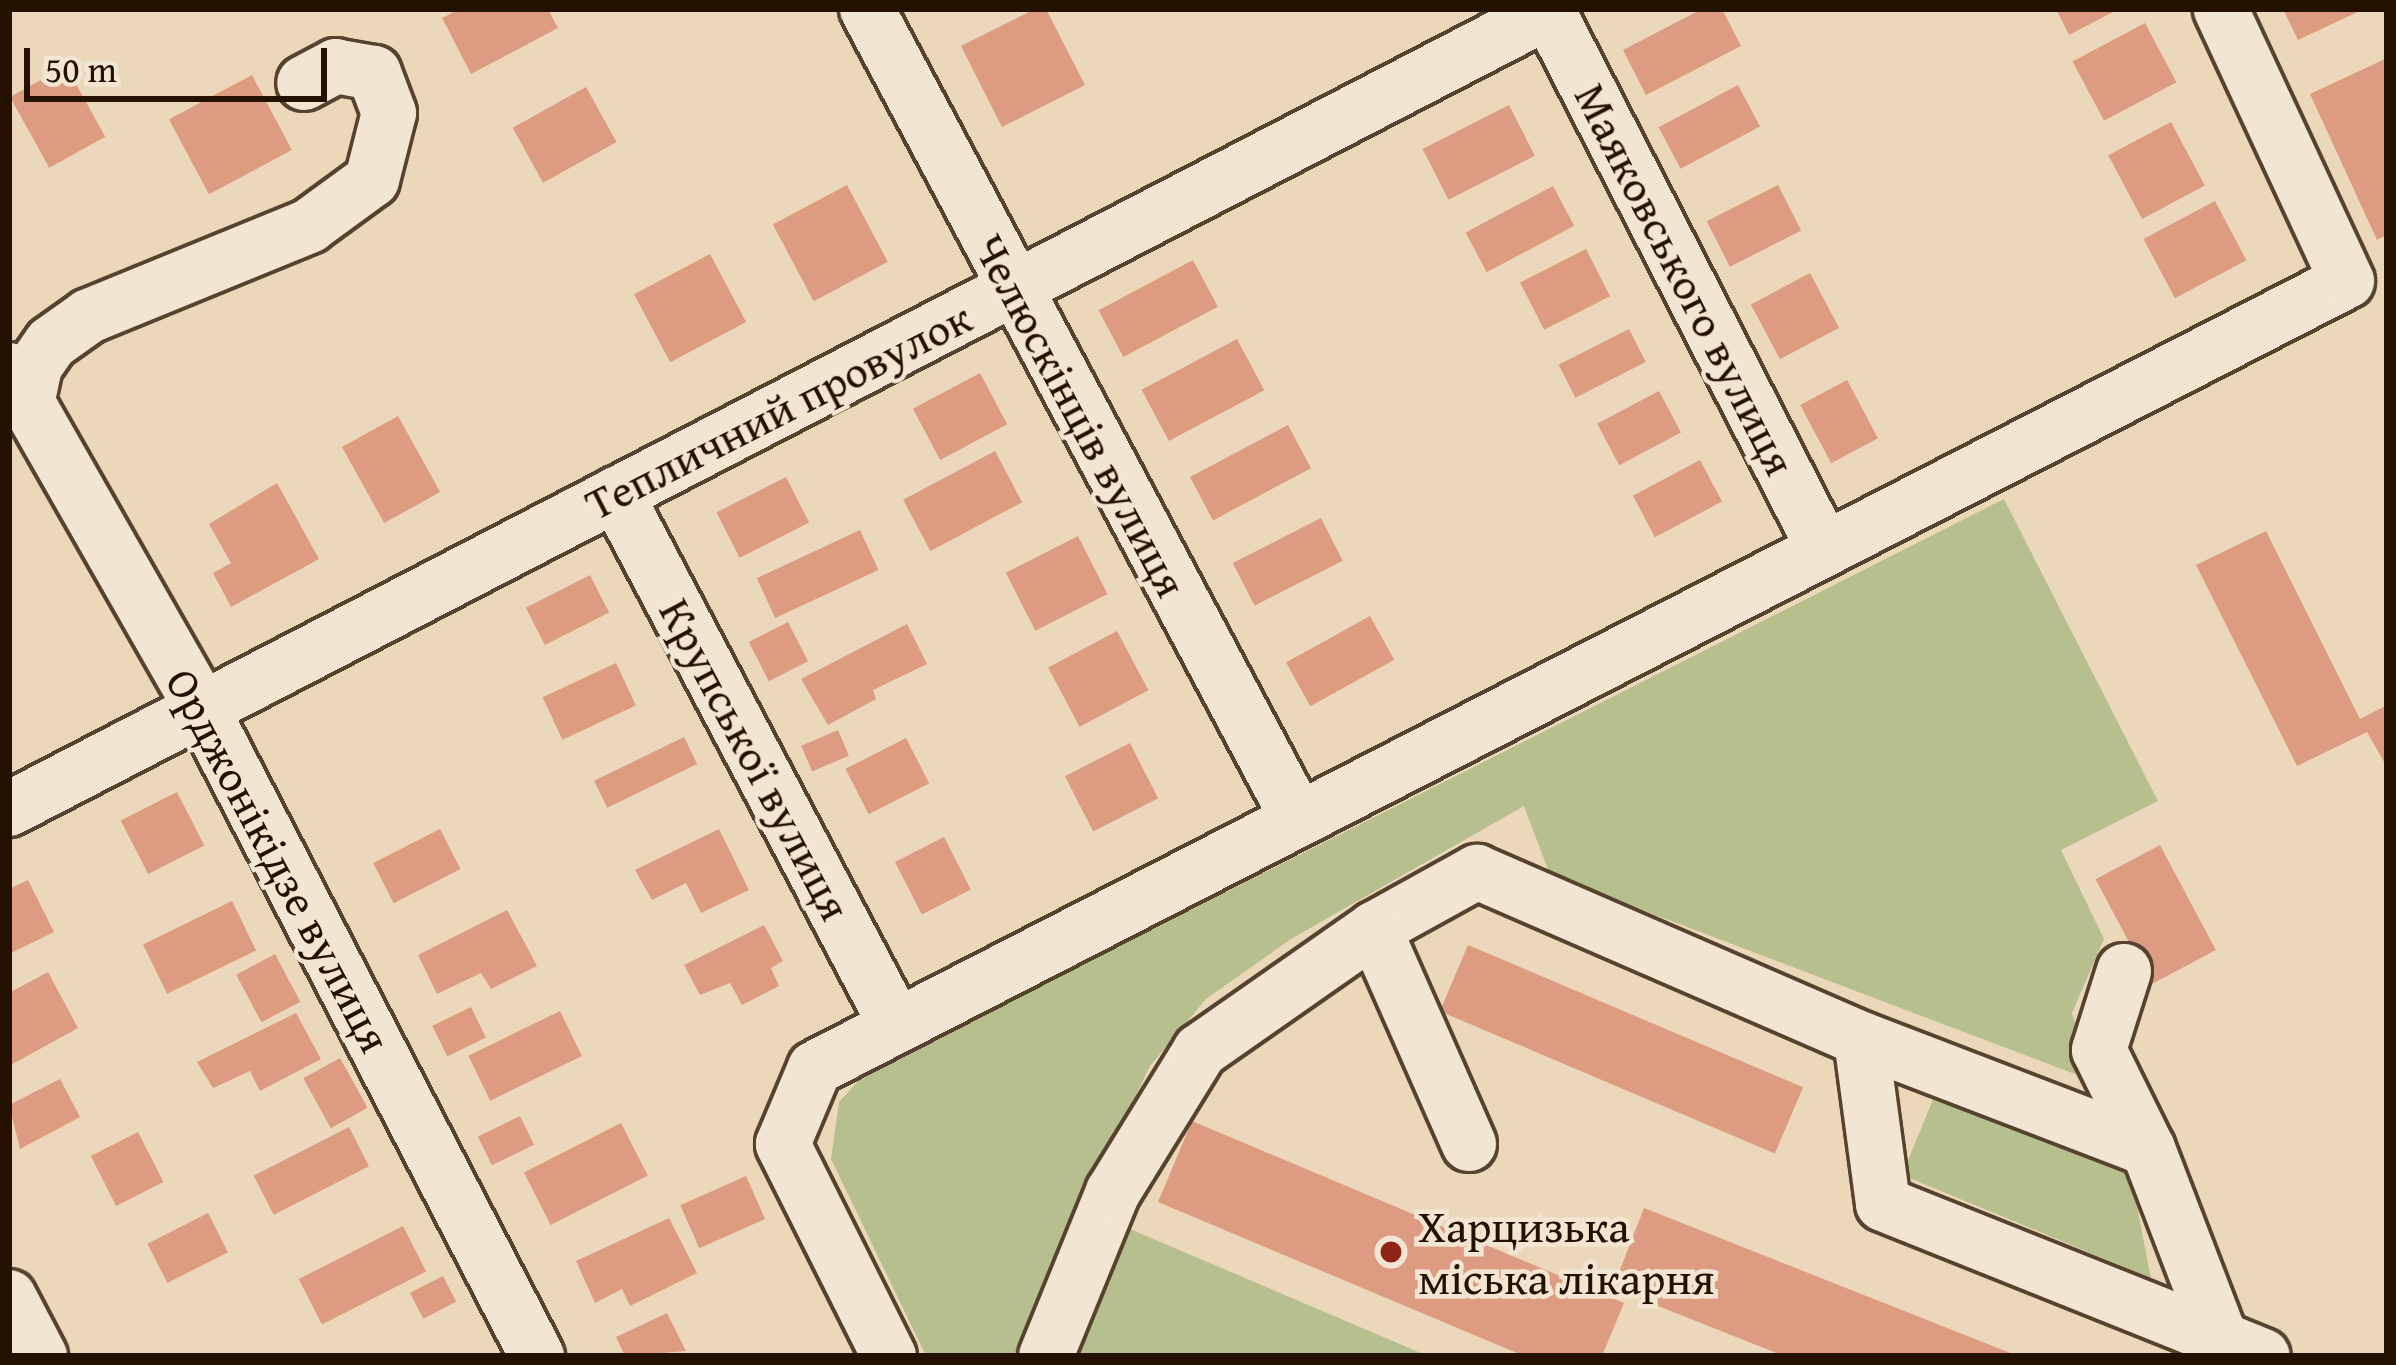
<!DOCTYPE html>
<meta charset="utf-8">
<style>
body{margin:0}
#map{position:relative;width:2396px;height:1365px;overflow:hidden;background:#ebd8ba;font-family:"Gentium Book Plus",serif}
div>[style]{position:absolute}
.green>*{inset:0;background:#b8bf8f}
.building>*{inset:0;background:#dd9c81;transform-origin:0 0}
.roads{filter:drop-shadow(3px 0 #56432e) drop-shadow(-3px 0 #56432e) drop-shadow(0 3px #56432e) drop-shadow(0 -3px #56432e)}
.minor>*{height:54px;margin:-27px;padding:0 27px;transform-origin:27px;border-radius:27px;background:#f2e6d2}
.dots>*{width:33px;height:33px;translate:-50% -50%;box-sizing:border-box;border:6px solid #f2e6d2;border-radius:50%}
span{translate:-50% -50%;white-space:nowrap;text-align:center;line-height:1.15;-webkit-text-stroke:9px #f2e6d2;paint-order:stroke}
.street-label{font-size:45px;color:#251100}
.poi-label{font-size:45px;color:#251100}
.left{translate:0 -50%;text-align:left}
.frame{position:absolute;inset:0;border:12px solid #251100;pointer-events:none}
.scale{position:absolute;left:24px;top:48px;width:303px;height:54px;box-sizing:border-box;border:6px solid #251100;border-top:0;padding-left:15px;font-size:36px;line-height:42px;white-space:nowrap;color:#251100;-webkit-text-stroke:9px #f2e6d2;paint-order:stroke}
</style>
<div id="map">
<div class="green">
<div style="clip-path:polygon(2004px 499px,2158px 801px,2061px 850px,2104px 939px,2072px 1013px,2093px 1081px,1550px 875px,1524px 806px,1291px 939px,1206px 999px,1150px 1066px,1014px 1356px,926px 1356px,831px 1159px,839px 1102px,864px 1075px)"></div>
<div style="clip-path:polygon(1939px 1085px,2128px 1161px,2151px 1278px,1902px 1175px)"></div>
<div style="clip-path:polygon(1130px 1229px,1428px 1356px,1078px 1356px)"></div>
</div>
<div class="building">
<div style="clip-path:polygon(460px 9px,548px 9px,558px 28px,471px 74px,442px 18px)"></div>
<div style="clip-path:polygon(1035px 9px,1046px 9px,1085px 85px,1002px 127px,961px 46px)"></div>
<div style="clip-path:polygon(1702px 9px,1722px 9px,1741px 46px,1646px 95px,1623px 50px)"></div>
<div style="clip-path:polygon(2056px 9px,2119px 9px,2069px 35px)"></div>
<div style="clip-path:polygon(2283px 9px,2364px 9px,2298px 40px)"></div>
<div style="left:2145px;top:23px;width:67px;height:82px;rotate:62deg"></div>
<div style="clip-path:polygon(2387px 58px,2387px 235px,2377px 240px,2310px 94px)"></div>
<div style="left:66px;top:66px;width:81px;height:64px;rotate:61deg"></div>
<div style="left:252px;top:75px;width:85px;height:94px;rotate:62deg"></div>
<div style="left:1738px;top:85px;width:47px;height:90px;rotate:62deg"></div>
<div style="left:586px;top:87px;width:63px;height:84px;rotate:61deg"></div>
<div style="left:1509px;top:105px;width:57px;height:97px;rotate:63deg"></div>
<div style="left:2171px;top:122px;width:72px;height:71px;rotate:62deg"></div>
<div style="left:847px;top:185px;width:87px;height:84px;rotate:62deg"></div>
<div style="left:1778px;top:185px;width:51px;height:80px;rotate:63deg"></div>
<div style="left:1553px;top:186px;width:45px;height:99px;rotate:62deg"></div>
<div style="left:2215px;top:201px;width:67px;height:81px;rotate:62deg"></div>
<div style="left:1586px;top:249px;width:53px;height:74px;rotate:63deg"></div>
<div style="left:710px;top:254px;width:77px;height:86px;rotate:62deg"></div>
<div style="left:1193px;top:260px;width:53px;height:107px;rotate:62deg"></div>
<div style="left:1810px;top:273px;width:62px;height:67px;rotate:62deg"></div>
<div style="left:1629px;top:329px;width:37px;height:79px;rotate:63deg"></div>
<div style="left:1237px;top:339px;width:58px;height:108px;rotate:62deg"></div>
<div style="left:980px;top:373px;width:58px;height:76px;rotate:62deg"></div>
<div style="left:1847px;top:380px;width:66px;height:53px;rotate:62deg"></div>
<div style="left:1659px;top:391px;width:47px;height:70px;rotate:62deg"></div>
<div style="left:398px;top:416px;width:87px;height:64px;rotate:61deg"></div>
<div style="left:1288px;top:425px;width:49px;height:111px;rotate:62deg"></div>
<div style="left:995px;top:451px;width:58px;height:104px;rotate:62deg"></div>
<div style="left:1700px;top:460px;width:47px;height:76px;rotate:62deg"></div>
<div style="left:786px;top:477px;width:51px;height:78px;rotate:63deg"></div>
<div style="clip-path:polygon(277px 483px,319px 559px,231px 607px,213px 573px,231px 563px,209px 524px)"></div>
<div style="left:1321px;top:518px;width:48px;height:99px;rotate:63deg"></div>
<div style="left:860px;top:530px;width:44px;height:114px;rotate:65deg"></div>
<div style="clip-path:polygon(2266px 531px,2360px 719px,2387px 705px,2387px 767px,2367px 732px,2297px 766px,2196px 565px)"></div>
<div style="left:1078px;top:536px;width:65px;height:81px;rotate:63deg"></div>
<div style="left:590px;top:575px;width:42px;height:72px;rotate:63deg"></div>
<div style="left:1370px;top:616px;width:50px;height:96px;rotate:61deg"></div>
<div style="left:788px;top:622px;width:44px;height:44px;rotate:63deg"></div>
<div style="clip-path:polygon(907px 624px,927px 664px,873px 690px,876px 699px,828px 725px,801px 679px)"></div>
<div style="left:1117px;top:631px;width:67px;height:78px;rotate:62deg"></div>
<div style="left:616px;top:663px;width:47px;height:81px;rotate:65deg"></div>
<div style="left:838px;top:730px;width:28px;height:40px;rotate:67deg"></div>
<div style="left:684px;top:737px;width:30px;height:100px;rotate:64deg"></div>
<div style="left:906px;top:738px;width:51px;height:68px;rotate:63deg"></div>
<div style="left:1130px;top:743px;width:62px;height:73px;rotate:63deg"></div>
<div style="left:177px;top:792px;width:60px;height:63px;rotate:63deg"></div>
<div style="left:440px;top:829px;width:45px;height:75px;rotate:63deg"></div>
<div style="clip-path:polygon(719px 829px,749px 890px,701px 913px,686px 883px,652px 900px,635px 870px)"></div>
<div style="left:944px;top:837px;width:59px;height:55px;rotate:63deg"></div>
<div style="left:2160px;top:845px;width:119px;height:73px;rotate:62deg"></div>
<div style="clip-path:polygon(28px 880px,54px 932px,9px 954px,9px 889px)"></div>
<div style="left:232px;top:901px;width:55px;height:99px;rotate:64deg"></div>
<div style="clip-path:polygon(507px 910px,537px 966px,491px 989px,481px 973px,437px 994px,418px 955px)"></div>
<div style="clip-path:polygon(764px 925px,783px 961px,771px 968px,779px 986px,742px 1005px,730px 983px,700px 995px,684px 965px)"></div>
<div style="left:1468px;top:945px;width:364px;height:72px;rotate:23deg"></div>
<div style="left:275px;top:954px;width:54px;height:44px;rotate:62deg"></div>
<div style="clip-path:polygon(48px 972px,78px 1028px,9px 1066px,9px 993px)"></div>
<div style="left:471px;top:1007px;width:34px;height:43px;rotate:64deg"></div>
<div style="left:560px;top:1011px;width:50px;height:102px;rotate:64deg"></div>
<div style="clip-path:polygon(296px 1013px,321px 1059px,260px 1091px,250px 1071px,213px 1088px,197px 1062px)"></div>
<div style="left:340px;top:1058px;width:57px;height:42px;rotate:61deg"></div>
<div style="clip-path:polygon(60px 1079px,80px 1117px,20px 1149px,9px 1105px)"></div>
<div style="left:520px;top:1116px;width:32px;height:47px;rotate:64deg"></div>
<div style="clip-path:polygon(1192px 1121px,1624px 1303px,1602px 1356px,1524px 1356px,1158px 1202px)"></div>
<div style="left:621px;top:1123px;width:59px;height:109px;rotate:63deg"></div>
<div style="left:349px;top:1127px;width:44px;height:107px;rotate:63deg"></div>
<div style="left:138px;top:1132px;width:56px;height:53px;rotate:63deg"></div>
<div style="left:746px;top:1176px;width:47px;height:72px;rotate:66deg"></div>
<div style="clip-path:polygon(1644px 1208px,2018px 1356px,1784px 1356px,1613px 1288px)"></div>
<div style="left:208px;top:1213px;width:44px;height:68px;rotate:63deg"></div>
<div style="clip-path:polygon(669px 1218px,697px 1273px,630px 1306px,622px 1289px,595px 1303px,576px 1261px)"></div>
<div style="left:403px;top:1226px;width:51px;height:117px;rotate:63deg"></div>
<div style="left:443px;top:1276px;width:29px;height:37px;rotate:63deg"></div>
<div style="clip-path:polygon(667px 1313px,686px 1351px,625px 1356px,616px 1337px)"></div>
</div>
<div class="roads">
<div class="minor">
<div style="left:867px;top:9px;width:918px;rotate:61.98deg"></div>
<div style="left:1547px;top:9px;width:607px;rotate:62.84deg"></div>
<div style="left:9px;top:370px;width:390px;rotate:60.3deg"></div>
<div style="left:202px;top:709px;width:729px;rotate:62.63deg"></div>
<div style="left:9px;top:395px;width:20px;rotate:27deg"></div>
<div style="left:27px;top:404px;width:39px;rotate:-78deg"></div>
<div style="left:35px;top:366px;width:28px;rotate:-55deg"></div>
<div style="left:51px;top:343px;width:47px;rotate:-35.4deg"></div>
<div style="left:89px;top:316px;width:238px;rotate:-22.2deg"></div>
<div style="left:309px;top:226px;width:78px;rotate:-36.1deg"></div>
<div style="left:372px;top:180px;width:69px;rotate:-75.8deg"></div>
<div style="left:389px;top:113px;width:43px;rotate:-110.6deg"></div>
<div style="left:374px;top:73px;width:39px;rotate:-170deg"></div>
<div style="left:336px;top:66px;width:36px;rotate:152deg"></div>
<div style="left:616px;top:494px;width:600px;rotate:62.2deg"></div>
<div style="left:9px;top:809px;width:1733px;rotate:-27.38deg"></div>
<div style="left:2124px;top:971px;width:83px;rotate:107.6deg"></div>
<div style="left:2099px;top:1050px;width:110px;rotate:63.7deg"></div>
<div style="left:1469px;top:1144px;width:235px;rotate:-113.8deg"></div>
<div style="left:1374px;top:929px;width:118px;rotate:-29deg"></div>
<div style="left:1477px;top:872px;width:419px;rotate:23.5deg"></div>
<div style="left:9px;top:1297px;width:67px;rotate:62.3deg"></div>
<div style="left:2221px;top:1339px;width:204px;rotate:-111deg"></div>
<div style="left:2148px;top:1149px;width:307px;rotate:-159deg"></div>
<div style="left:1861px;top:1039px;width:166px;rotate:82.4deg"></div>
<div style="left:1883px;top:1204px;width:364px;rotate:21.8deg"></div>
<div style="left:2221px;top:1339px;width:45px;rotate:22deg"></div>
<div style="left:889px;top:1356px;width:237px;rotate:-116.6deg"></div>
<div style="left:783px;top:1144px;width:82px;rotate:-67.2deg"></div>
<div style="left:815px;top:1068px;width:1722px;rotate:-27.19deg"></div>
<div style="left:2347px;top:281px;width:300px;rotate:-114.9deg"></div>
<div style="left:1046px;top:1356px;width:177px;rotate:-67.8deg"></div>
<div style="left:1113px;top:1192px;width:166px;rotate:-58.3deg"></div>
<div style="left:1200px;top:1051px;width:213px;rotate:-35deg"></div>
</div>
</div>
<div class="dots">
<div style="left:1391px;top:1252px;background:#8f2418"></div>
</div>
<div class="street-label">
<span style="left:1686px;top:279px;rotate:63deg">Маяковського вулиця</span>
<span style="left:778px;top:410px;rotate:-27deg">Тепличний провулок</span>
<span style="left:1081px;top:415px;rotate:62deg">Челюскінців вулиця</span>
<span style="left:756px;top:759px;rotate:62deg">Крупської вулиця</span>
<span style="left:279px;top:860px;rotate:62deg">Орджонікідзе вулиця</span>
</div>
<div class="poi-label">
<span class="left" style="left:1418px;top:1252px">Харцизька<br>міська лікарня</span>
</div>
<div class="frame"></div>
<div class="scale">50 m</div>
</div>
